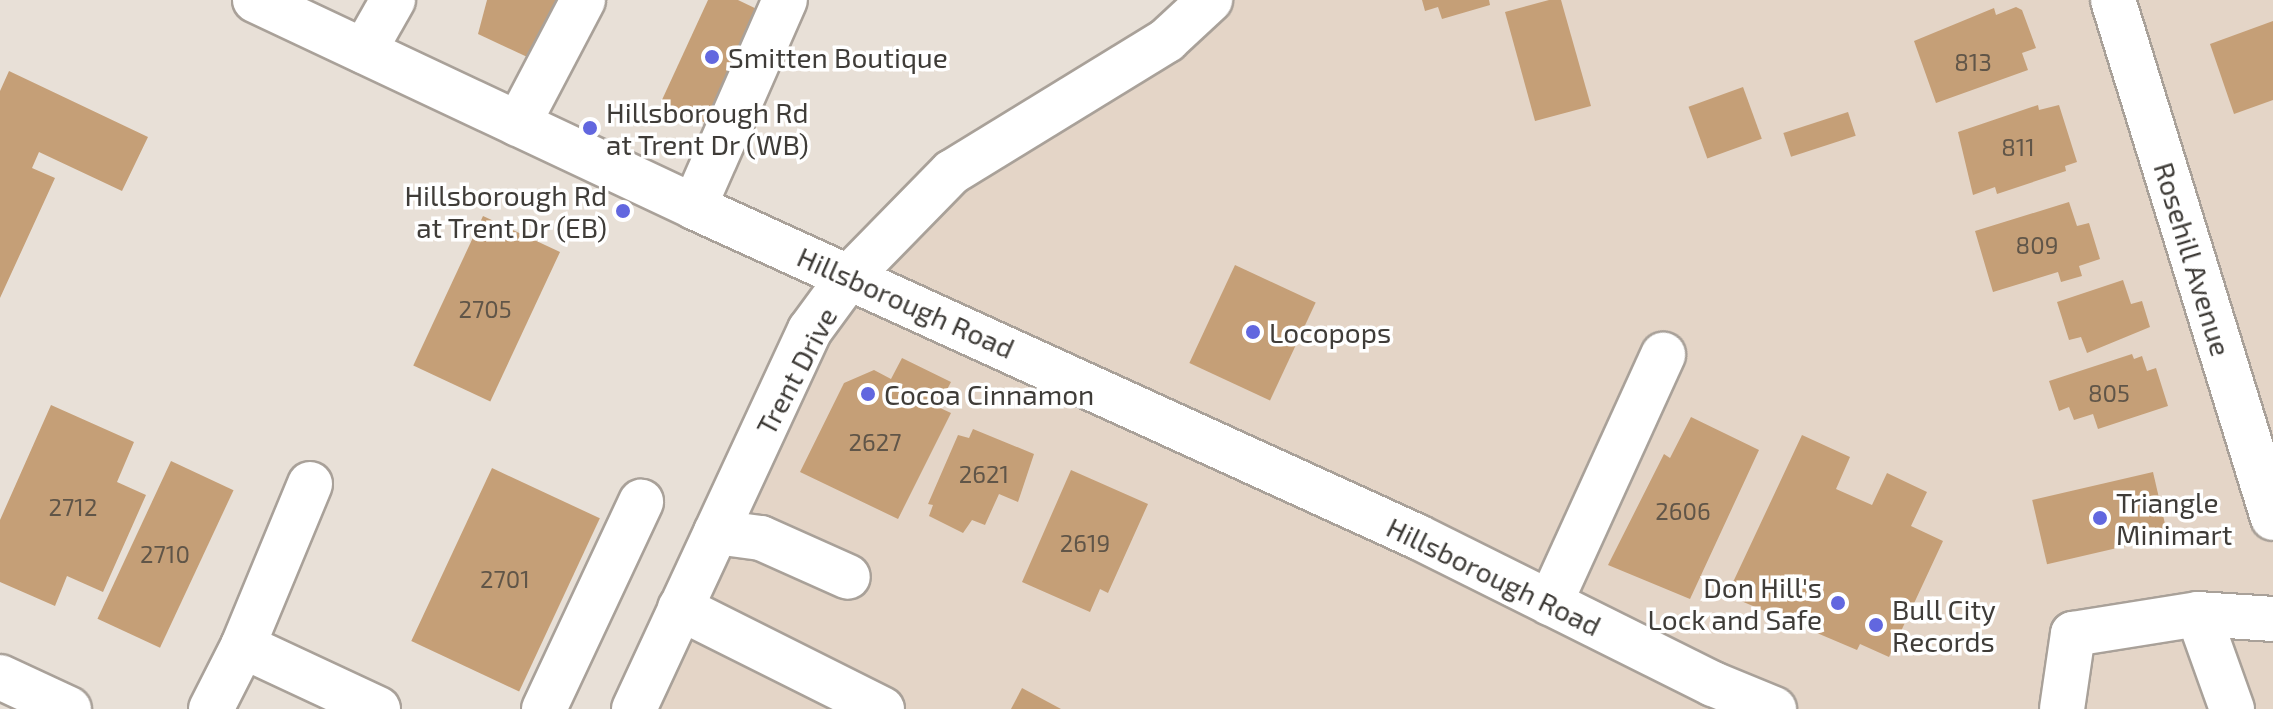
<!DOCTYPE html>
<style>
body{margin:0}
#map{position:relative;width:2273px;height:709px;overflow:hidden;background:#e8e0d7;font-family:"Exo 2",sans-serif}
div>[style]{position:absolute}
.built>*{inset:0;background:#e4d5c7}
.building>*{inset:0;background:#c59f77;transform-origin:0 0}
.roads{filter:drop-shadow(2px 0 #a9a199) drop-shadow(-2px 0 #a9a199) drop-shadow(0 2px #a9a199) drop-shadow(0 -2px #a9a199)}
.minor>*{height:44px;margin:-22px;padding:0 22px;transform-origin:22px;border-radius:22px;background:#fff}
.major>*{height:44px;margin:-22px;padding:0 22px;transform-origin:22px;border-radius:22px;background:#fff}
.dots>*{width:22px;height:22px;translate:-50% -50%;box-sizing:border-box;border:4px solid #fff;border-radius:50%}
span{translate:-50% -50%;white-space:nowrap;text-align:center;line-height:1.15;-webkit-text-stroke:7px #fff;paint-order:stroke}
.number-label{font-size:24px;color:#605548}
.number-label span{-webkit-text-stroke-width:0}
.poi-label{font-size:28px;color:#3f3c38}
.left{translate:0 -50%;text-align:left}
.right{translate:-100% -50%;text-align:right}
.street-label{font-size:28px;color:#3f3c38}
</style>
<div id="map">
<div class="built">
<div style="clip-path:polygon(1216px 0,2273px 0,2273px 709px,649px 709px,825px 347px,927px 202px)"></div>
</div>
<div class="building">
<div style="clip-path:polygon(487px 0,574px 0,538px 62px,478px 34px)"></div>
<div style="clip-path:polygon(708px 0,738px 0,763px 12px,710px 125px,661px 102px)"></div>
<div style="clip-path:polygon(1422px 0,1489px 0,1490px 5px,1442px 19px,1438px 7px,1425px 11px)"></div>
<div style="clip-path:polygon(1549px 0,1561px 0,1591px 106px,1535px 121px,1505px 12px)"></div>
<div style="clip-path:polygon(2016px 7px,2022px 10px,2036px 48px,2022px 53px,2028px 70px,1936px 103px,1914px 41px,1994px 8px,1996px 15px)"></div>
<div style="clip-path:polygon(2273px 21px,2273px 100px,2234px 114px,2210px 44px)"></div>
<div style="clip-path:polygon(9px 71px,148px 137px,122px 191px,39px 152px,32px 168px,55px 178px,0 298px,0 91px)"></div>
<div style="left:1743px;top:87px;width:55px;height:58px;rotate:70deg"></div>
<div style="clip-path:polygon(2038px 105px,2039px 110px,2059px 105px,2077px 162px,2065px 166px,2066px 171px,1997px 194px,1995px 187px,1973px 195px,1958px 132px)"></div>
<div style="left:1848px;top:112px;width:25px;height:68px;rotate:72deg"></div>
<div style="clip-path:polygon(2069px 202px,2077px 226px,2089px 223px,2100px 259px,2079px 266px,2082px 276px,2061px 282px,2058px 272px,1993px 292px,1975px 231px)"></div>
<div style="left:483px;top:216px;width:85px;height:165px;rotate:25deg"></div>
<div style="left:1235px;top:265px;width:89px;height:108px;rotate:25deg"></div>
<div style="clip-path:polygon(2123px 280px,2131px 304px,2142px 301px,2150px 327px,2087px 353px,2081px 337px,2069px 340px,2057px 302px)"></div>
<div style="clip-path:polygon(2132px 354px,2134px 359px,2142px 356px,2147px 371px,2156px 368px,2168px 406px,2098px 429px,2093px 414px,2074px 420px,2069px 407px,2059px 411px,2049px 381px)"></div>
<div style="clip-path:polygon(902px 358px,951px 382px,938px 407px,951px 413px,898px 519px,800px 472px,844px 383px,874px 370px,891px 379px)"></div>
<div style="clip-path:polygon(51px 405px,134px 442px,117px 482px,146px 495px,103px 592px,67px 576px,55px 606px,0 582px,0 520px)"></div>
<div style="clip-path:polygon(1691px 417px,1759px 450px,1690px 599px,1608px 565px,1664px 454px,1670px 458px)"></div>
<div style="clip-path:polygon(973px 429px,1034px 454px,1018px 502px,999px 494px,985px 525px,972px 520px,963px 533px,929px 516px,933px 505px,928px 504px,958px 435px,969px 438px)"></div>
<div style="clip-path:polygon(1802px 435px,1850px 457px,1836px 489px,1872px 505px,1887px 473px,1927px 492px,1911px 526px,1943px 541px,1889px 657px,1860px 644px,1857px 650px,1727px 595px)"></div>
<div style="left:171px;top:461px;width:69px;height:174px;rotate:25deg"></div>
<div style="left:492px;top:468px;width:119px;height:191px;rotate:25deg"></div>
<div style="clip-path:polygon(1071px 470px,1148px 504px,1108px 593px,1100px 589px,1090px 612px,1022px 582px)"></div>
<div style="left:2153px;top:472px;width:66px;height:124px;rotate:77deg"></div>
<div style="clip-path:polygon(1022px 688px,1061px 709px,1011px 709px)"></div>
</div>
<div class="roads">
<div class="minor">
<div style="left:2113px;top:0;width:542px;rotate:72.84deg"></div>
<div style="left:364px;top:51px;width:59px;rotate:-60.4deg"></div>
<div style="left:518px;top:124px;width:140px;rotate:-62.3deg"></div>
<div style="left:694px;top:207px;width:226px;rotate:-66.3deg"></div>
<div style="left:310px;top:484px;width:175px;rotate:112.5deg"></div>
<div style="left:243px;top:646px;width:149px;rotate:25deg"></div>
<div style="left:716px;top:532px;width:45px;rotate:7.6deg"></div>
<div style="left:761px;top:538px;width:95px;rotate:24.1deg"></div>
<div style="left:1550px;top:603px;width:273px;rotate:-65.5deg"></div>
<div style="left:680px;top:608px;width:226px;rotate:26.6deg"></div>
<div style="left:2198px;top:614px;width:75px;rotate:3.8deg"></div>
<div style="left:0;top:677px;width:76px;rotate:24.9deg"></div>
<div style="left:211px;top:709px;width:71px;rotate:-63.1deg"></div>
<div style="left:544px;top:709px;width:229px;rotate:-64.9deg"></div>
<div style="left:634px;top:709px;width:418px;rotate:-65.1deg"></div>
<div style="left:810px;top:330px;width:66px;rotate:-53.7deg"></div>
<div style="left:849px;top:277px;width:147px;rotate:-45.6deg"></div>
<div style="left:952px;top:172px;width:252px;rotate:-31.5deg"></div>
<div style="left:1167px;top:40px;width:59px;rotate:-42.9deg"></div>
<div style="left:2062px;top:709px;width:76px;rotate:-81.7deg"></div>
<div style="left:2073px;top:634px;width:127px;rotate:-9.1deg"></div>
<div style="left:2198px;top:614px;width:101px;rotate:70.3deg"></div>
</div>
<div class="major">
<div style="left:255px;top:0;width:485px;rotate:25.2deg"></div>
<div style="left:694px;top:207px;width:796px;rotate:24.5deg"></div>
<div style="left:1418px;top:537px;width:330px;rotate:26.5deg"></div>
<div style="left:1713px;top:684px;width:66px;rotate:22.3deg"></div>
</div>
</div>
<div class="dots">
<div style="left:712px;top:57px;background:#6267df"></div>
<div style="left:590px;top:128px;background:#6267df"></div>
<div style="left:623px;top:211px;background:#6267df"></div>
<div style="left:1253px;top:332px;background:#6267df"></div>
<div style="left:868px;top:394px;background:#6267df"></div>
<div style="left:2100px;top:518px;background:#6267df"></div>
<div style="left:1838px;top:603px;background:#6267df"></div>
<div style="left:1876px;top:625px;background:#6267df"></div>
</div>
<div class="number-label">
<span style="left:1973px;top:62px">813</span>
<span style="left:2018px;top:147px">811</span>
<span style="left:2037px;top:245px">809</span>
<span style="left:485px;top:309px">2705</span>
<span style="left:2109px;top:393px">805</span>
<span style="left:875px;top:442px">2627</span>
<span style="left:984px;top:474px">2621</span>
<span style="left:73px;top:507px">2712</span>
<span style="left:1683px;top:511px">2606</span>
<span style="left:1085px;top:543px">2619</span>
<span style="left:165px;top:554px">2710</span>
<span style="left:505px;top:579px">2701</span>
</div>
<div class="poi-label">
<span class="left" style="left:728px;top:57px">Smitten Boutique</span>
<span class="left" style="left:606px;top:128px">Hillsborough Rd<br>at Trent Dr (WB)</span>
<span class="right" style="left:607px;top:211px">Hillsborough Rd<br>at Trent Dr (EB)</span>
<span class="left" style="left:1269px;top:332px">Locopops</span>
<span class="left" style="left:884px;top:394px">Cocoa Cinnamon</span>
<span class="left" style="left:2116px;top:518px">Triangle<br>Minimart</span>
<span class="right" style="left:1822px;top:603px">Don Hill's<br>Lock and Safe</span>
<span class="left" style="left:1892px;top:625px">Bull City<br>Records</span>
</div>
<div class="street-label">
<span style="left:2193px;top:259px;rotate:73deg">Rosehill Avenue</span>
<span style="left:906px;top:302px;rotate:24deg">Hillsborough Road</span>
<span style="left:796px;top:371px;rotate:-62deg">Trent Drive</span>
<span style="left:1494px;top:576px;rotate:26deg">Hillsborough Road</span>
</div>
</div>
